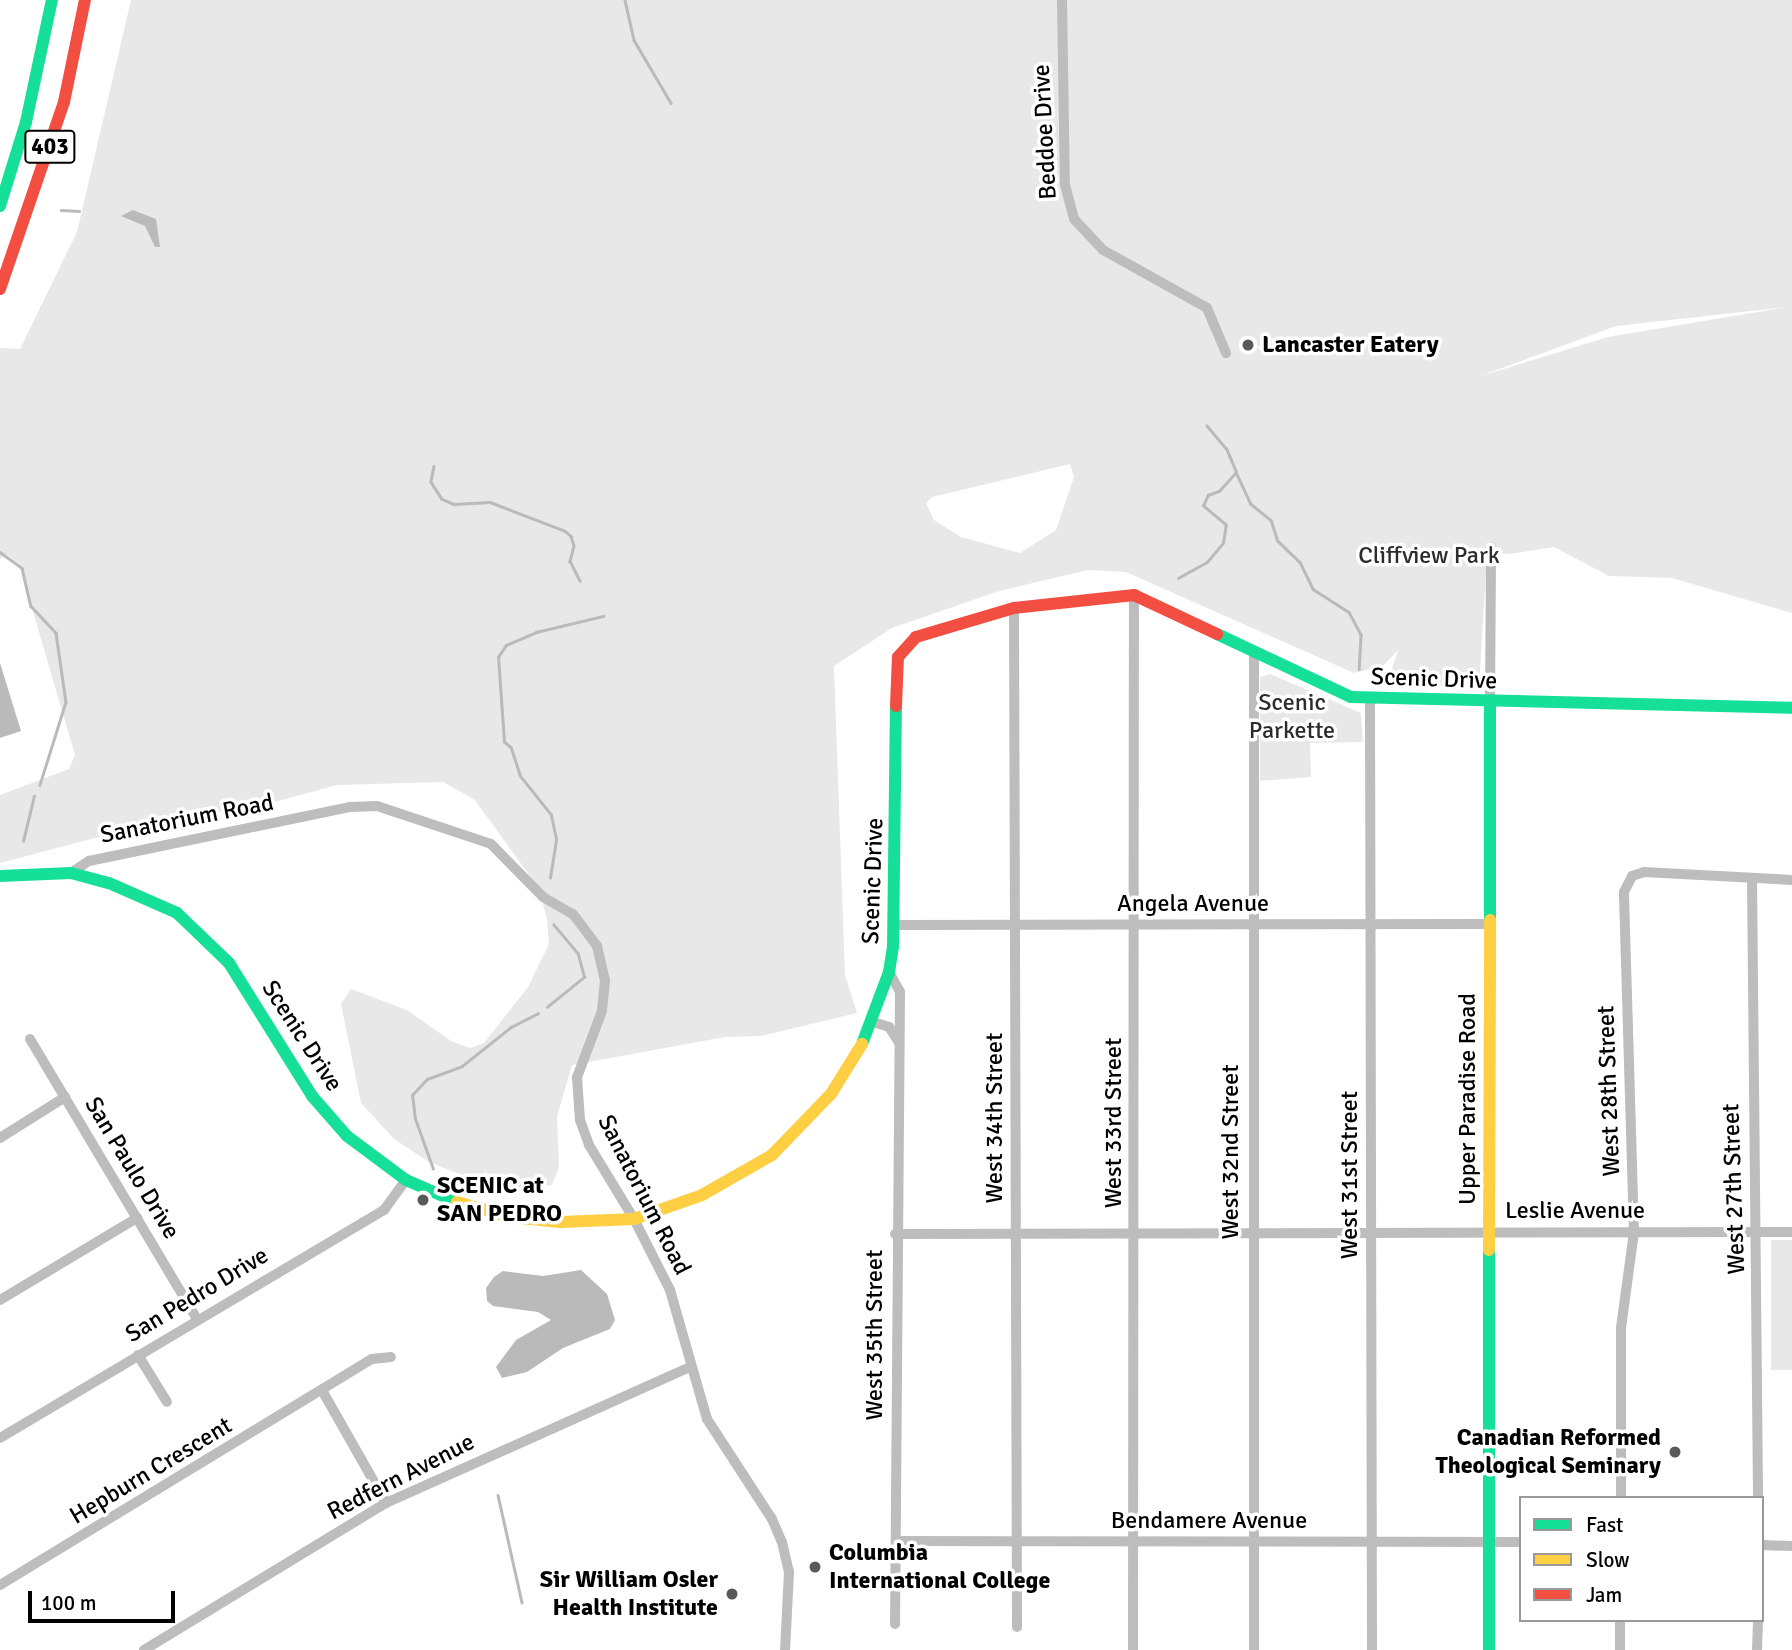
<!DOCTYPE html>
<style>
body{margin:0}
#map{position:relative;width:1792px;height:1650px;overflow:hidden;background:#fff;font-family:Signika,sans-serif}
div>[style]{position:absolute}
.green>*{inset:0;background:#e8e8e8;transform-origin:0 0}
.water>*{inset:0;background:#bababa}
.stream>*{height:2.5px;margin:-1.25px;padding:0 1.25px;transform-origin:1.25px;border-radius:1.25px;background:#bababa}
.street>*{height:10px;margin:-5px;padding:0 5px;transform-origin:5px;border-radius:5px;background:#bdbdbd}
.fast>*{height:12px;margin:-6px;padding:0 6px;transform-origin:6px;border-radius:6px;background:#16e098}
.slow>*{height:12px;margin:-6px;padding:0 6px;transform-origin:6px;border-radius:6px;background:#ffcf43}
.jam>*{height:12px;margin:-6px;padding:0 6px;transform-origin:6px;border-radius:6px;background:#f24e42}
.dots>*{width:19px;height:19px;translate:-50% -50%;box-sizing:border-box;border:4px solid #fff;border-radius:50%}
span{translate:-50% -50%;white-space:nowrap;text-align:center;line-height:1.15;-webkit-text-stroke:7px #fff;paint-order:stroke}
.shield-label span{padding:2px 5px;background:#fff;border:2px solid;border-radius:5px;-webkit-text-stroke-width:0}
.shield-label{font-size:23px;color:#000;font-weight:700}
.street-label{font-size:24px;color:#000}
.poi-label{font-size:24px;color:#000;font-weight:700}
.left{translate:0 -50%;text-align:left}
.right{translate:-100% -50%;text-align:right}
.park-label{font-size:24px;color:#2c2c2c}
.legend{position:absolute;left:1519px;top:1496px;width:245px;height:126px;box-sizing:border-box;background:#fff;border:2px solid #999;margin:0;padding:9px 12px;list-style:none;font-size:21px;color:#000}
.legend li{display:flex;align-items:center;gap:14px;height:35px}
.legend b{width:35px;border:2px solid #999}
.scale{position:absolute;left:28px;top:1591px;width:147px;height:32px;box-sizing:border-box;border:4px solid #000;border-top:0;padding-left:9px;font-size:21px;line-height:24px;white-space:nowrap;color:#000;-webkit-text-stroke:5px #fff;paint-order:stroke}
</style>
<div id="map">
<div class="green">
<div style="clip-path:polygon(evenodd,131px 0,1792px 0,1792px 613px,1672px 578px,1609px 576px,1554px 547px,1510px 554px,1489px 552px,1488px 539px,1479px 687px,1386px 687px,1398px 650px,1383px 666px,1354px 673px,1126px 572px,1088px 570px,999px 591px,892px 628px,834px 666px,845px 975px,857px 1013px,761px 1036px,725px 1037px,572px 1065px,557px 1116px,559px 1167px,552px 1185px,509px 1190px,467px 1177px,429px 1162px,394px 1139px,361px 1103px,341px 1004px,351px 989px,407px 1010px,451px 1041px,470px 1048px,484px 1043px,528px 987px,549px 944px,547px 918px,538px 887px,474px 799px,443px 782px,337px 785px,260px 806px,163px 820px,0 863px,0 795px,69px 769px,75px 755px,19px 564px,7px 555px,0 559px,0 348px,20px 349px,77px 232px,131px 0,1787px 307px,1608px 337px,1478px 377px,1616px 326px,1787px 307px,131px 0,1070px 464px,1074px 477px,1056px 530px,1020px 553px,961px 537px,934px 520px,926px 503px,932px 497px,1070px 464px)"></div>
<div style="clip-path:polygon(1270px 674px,1361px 713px,1363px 742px,1310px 743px,1311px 777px,1260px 781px,1260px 677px)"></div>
<div style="left:1771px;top:1240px;width:21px;height:130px"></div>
</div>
<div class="water">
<div style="clip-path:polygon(133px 210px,156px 219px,160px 247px,155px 247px,145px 226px,121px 216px)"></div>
<div style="clip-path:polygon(0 663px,21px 731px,0 738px)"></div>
<div style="clip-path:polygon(581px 1270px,607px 1294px,615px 1320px,610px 1329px,563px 1348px,527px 1372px,502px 1378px,496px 1367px,516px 1340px,551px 1320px,538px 1312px,493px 1306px,487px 1301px,486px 1288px,494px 1277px,503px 1271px,543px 1276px)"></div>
</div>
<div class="stream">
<div style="left:625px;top:0;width:41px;rotate:77.3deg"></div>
<div style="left:634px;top:40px;width:73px;rotate:59.6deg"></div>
<div style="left:61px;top:210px;width:18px;rotate:3deg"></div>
<div style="left:434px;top:466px;width:16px;rotate:101deg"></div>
<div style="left:431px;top:482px;width:20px;rotate:57deg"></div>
<div style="left:442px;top:499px;width:13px;rotate:23deg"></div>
<div style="left:454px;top:504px;width:36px;rotate:-3deg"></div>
<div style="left:490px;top:502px;width:80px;rotate:21.1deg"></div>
<div style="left:565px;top:531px;width:8px;rotate:40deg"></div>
<div style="left:571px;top:536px;width:10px;rotate:73deg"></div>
<div style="left:574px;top:546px;width:16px;rotate:105deg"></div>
<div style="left:570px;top:561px;width:22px;rotate:63deg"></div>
<div style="left:1236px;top:472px;width:35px;rotate:65deg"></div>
<div style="left:1251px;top:504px;width:26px;rotate:39deg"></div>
<div style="left:1271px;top:520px;width:22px;rotate:72deg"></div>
<div style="left:1278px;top:541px;width:30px;rotate:44deg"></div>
<div style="left:1300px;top:562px;width:30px;rotate:64deg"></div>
<div style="left:1313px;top:589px;width:43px;rotate:32.6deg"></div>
<div style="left:1349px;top:612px;width:26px;rotate:62deg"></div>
<div style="left:1361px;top:635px;width:34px;rotate:93deg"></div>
<div style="left:0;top:552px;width:27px;rotate:36deg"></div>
<div style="left:22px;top:568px;width:39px;rotate:77deg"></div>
<div style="left:31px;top:606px;width:37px;rotate:47deg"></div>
<div style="left:56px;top:633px;width:70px;rotate:81.8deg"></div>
<div style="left:66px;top:702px;width:87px;rotate:107.4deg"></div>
<div style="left:1178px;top:578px;width:33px;rotate:-29deg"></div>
<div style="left:1207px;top:562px;width:25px;rotate:-50deg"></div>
<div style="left:1223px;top:543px;width:18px;rotate:-81deg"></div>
<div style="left:1226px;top:525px;width:30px;rotate:-140deg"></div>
<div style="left:1203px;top:506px;width:12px;rotate:-66deg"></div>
<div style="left:1208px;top:495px;width:12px;rotate:-20deg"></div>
<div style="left:1219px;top:491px;width:25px;rotate:-48deg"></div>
<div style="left:1236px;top:472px;width:25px;rotate:-113deg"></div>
<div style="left:1226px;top:449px;width:30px;rotate:-130deg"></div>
<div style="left:23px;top:841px;width:46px;rotate:-76.3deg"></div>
<div style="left:550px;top:878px;width:39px;rotate:-81deg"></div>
<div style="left:556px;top:839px;width:25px;rotate:-102deg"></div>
<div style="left:551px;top:815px;width:50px;rotate:-128.5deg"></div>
<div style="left:520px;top:776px;width:29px;rotate:-108deg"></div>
<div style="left:511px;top:748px;width:9px;rotate:-139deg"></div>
<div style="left:504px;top:742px;width:85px;rotate:-94deg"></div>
<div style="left:498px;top:657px;width:14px;rotate:-56deg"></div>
<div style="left:506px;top:645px;width:33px;rotate:-23deg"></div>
<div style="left:536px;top:632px;width:69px;rotate:-13.4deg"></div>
<div style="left:547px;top:1007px;width:48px;rotate:-39deg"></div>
<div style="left:584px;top:977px;width:24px;rotate:-105deg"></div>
<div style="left:578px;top:954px;width:38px;rotate:-130deg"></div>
<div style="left:433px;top:1169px;width:53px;rotate:-109.8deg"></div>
<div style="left:415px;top:1119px;width:24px;rotate:-97deg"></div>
<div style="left:412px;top:1095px;width:22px;rotate:-47deg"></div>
<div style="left:427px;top:1079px;width:37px;rotate:-20deg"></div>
<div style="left:462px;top:1066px;width:63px;rotate:-38.5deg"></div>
<div style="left:511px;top:1027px;width:30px;rotate:-27deg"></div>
<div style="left:498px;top:1495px;width:110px;rotate:77.4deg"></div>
</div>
<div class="street">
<div style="left:1062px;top:0;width:185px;rotate:89.1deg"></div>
<div style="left:1065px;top:185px;width:35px;rotate:75deg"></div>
<div style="left:1074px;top:219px;width:42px;rotate:46.9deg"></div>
<div style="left:1103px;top:250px;width:119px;rotate:29.1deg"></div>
<div style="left:1207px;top:308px;width:49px;rotate:67.1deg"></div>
<div style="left:1014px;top:608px;width:1019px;rotate:89.83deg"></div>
<div style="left:1254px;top:654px;width:996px;rotate:90deg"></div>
<div style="left:1370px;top:700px;width:950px;rotate:89.88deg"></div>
<div style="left:1490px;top:702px;width:155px;rotate:-89.6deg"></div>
<div style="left:71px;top:873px;width:22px;rotate:-34deg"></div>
<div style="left:89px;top:861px;width:267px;rotate:-11.7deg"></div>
<div style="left:350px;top:807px;width:27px;rotate:-2deg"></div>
<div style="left:377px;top:806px;width:120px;rotate:18.4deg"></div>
<div style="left:491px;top:844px;width:74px;rotate:45.5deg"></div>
<div style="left:543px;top:897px;width:34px;rotate:30deg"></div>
<div style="left:573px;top:914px;width:40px;rotate:53deg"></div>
<div style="left:597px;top:946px;width:36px;rotate:77deg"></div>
<div style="left:605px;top:981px;width:30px;rotate:96deg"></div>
<div style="left:602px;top:1011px;width:71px;rotate:110.7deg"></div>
<div style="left:577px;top:1077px;width:43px;rotate:86deg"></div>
<div style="left:580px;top:1120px;width:27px;rotate:70deg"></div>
<div style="left:589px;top:1145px;width:87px;rotate:58.7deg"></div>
<div style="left:634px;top:1219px;width:80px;rotate:63.1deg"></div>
<div style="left:670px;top:1290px;width:134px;rotate:74deg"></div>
<div style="left:707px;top:1419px;width:119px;rotate:57deg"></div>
<div style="left:772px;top:1519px;width:25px;rotate:67deg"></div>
<div style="left:782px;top:1542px;width:31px;rotate:77deg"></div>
<div style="left:789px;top:1572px;width:78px;rotate:92.9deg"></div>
<div style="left:1752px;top:879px;width:619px;rotate:89.44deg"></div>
<div style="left:896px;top:925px;width:595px;rotate:-0.1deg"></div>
<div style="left:889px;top:972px;width:23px;rotate:61deg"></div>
<div style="left:900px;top:992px;width:632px;rotate:90.45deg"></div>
<div style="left:873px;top:1022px;width:17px;rotate:17deg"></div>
<div style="left:889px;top:1027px;width:17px;rotate:57deg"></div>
<div style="left:30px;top:1039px;width:326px;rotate:59.2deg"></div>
<div style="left:0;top:1138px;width:77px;rotate:-32.2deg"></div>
<div style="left:895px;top:1234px;width:897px;rotate:-0.13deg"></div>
<div style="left:0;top:1300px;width:160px;rotate:-30.9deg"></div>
<div style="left:138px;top:1355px;width:55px;rotate:58.3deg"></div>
<div style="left:323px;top:1392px;width:128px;rotate:60.4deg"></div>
<div style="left:0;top:1438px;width:447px;rotate:-30.7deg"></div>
<div style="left:384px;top:1210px;width:37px;rotate:-54deg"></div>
<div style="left:1621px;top:1498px;width:170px;rotate:-90deg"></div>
<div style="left:1621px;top:1328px;width:97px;rotate:-82.3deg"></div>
<div style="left:1634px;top:1232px;width:340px;rotate:-91.7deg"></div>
<div style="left:1624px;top:892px;width:18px;rotate:-63deg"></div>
<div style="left:1632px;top:876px;width:13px;rotate:-18deg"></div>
<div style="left:1644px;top:872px;width:148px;rotate:3.1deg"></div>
<div style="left:897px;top:1541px;width:624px;rotate:0.09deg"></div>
<div style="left:1762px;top:1545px;width:30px;rotate:2deg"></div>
<div style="left:0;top:1585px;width:435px;rotate:-31.3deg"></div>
<div style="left:372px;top:1359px;width:19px;rotate:-6deg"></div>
<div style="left:144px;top:1650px;width:283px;rotate:-31.3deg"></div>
<div style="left:386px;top:1503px;width:333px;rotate:-24.1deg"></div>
<div style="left:1133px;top:1650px;width:1055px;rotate:-89.95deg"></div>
<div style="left:1620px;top:1650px;width:30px;rotate:-90deg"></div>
<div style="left:1757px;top:1650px;width:30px;rotate:-88deg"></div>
</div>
<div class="fast">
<div style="left:0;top:206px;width:88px;rotate:-72.8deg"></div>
<div style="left:26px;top:122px;width:125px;rotate:-78deg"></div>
<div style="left:1217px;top:634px;width:148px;rotate:25.2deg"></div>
<div style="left:1351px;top:697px;width:441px;rotate:1.4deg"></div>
<div style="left:0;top:876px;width:71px;rotate:-2.4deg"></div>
<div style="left:71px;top:873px;width:39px;rotate:15deg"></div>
<div style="left:109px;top:883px;width:74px;rotate:23.8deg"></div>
<div style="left:177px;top:913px;width:72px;rotate:43.9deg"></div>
<div style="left:229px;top:963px;width:157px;rotate:58deg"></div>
<div style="left:312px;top:1096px;width:53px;rotate:48.8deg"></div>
<div style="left:347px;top:1136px;width:74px;rotate:36.7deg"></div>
<div style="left:406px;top:1180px;width:56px;rotate:23.3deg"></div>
<div style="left:1490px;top:920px;width:218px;rotate:-90deg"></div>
<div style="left:862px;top:1044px;width:77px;rotate:-69.4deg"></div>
<div style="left:889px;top:972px;width:25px;rotate:-81deg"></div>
<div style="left:893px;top:947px;width:241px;rotate:-89.3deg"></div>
<div style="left:1489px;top:1650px;width:400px;rotate:-90deg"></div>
</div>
<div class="slow">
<div style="left:457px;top:1202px;width:55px;rotate:15.8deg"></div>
<div style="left:510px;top:1217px;width:51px;rotate:5.6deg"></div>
<div style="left:561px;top:1222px;width:73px;rotate:-2.4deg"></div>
<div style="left:634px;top:1219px;width:72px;rotate:-19.4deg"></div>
<div style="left:702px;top:1195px;width:81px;rotate:-29.7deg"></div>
<div style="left:772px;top:1155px;width:85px;rotate:-46deg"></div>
<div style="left:831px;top:1094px;width:59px;rotate:-58.2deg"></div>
<div style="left:1489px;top:1250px;width:330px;rotate:-89.8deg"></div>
</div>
<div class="jam">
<div style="left:0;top:289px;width:198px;rotate:-71.1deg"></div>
<div style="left:64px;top:102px;width:104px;rotate:-78.4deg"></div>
<div style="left:896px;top:706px;width:49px;rotate:-87.7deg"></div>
<div style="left:898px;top:657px;width:27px;rotate:-48deg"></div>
<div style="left:916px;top:637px;width:102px;rotate:-16.5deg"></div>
<div style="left:1014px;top:608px;width:121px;rotate:-6.2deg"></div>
<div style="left:1134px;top:595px;width:92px;rotate:25.2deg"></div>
</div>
<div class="dots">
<div style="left:1248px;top:345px;background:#595959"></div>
<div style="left:423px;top:1200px;background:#595959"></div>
<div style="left:1675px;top:1452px;background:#595959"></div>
<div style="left:815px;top:1567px;background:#595959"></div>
<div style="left:732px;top:1594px;background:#595959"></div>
</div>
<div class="shield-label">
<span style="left:50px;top:147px">403</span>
</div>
<div class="street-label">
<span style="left:1045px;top:132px;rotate:-93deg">Beddoe Drive</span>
<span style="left:1434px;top:679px;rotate:2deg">Scenic Drive</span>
<span style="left:187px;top:819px;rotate:-11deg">Sanatorium Road</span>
<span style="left:873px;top:881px;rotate:-88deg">Scenic Drive</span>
<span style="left:1193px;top:904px">Angela Avenue</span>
<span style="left:302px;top:1036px;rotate:57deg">Scenic Drive</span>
<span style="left:1609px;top:1091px;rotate:-92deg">West 28th Street</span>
<span style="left:1468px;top:1099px;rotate:-90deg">Upper Paradise Road</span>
<span style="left:995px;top:1118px;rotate:-90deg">West 34th Street</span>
<span style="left:1114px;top:1123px;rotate:-90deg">West 33rd Street</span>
<span style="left:1231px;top:1152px;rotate:-90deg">West 32nd Street</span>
<span style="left:132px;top:1168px;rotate:59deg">San Paulo Drive</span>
<span style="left:1350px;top:1175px;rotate:-90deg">West 31st Street</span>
<span style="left:1734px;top:1189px;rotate:-92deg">West 27th Street</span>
<span style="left:644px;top:1195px;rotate:63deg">Sanatorium Road</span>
<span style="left:1575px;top:1211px">Leslie Avenue</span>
<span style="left:197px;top:1295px;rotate:-31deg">San Pedro Drive</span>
<span style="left:875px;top:1335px;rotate:-90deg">West 35th Street</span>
<span style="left:151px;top:1471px;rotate:-31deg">Hepburn Crescent</span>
<span style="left:401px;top:1477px;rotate:-27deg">Redfern Avenue</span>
<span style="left:1209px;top:1521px">Bendamere Avenue</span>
</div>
<div class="poi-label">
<span class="left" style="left:1262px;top:345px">Lancaster Eatery</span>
<span class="left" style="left:437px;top:1200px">SCENIC at<br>SAN PEDRO</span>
<span class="right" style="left:1661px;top:1452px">Canadian Reformed<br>Theological Seminary</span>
<span class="left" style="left:829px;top:1567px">Columbia<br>International College</span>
<span class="right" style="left:718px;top:1594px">Sir William Osler<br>Health Institute</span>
</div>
<div class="park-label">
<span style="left:1429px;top:556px">Cliffview Park</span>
<span style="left:1292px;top:717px">Scenic<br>Parkette</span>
</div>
<ul class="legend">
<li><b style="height:9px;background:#16e098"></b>Fast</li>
<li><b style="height:9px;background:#ffcf43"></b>Slow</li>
<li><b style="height:9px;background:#f24e42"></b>Jam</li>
</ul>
<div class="scale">100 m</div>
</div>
